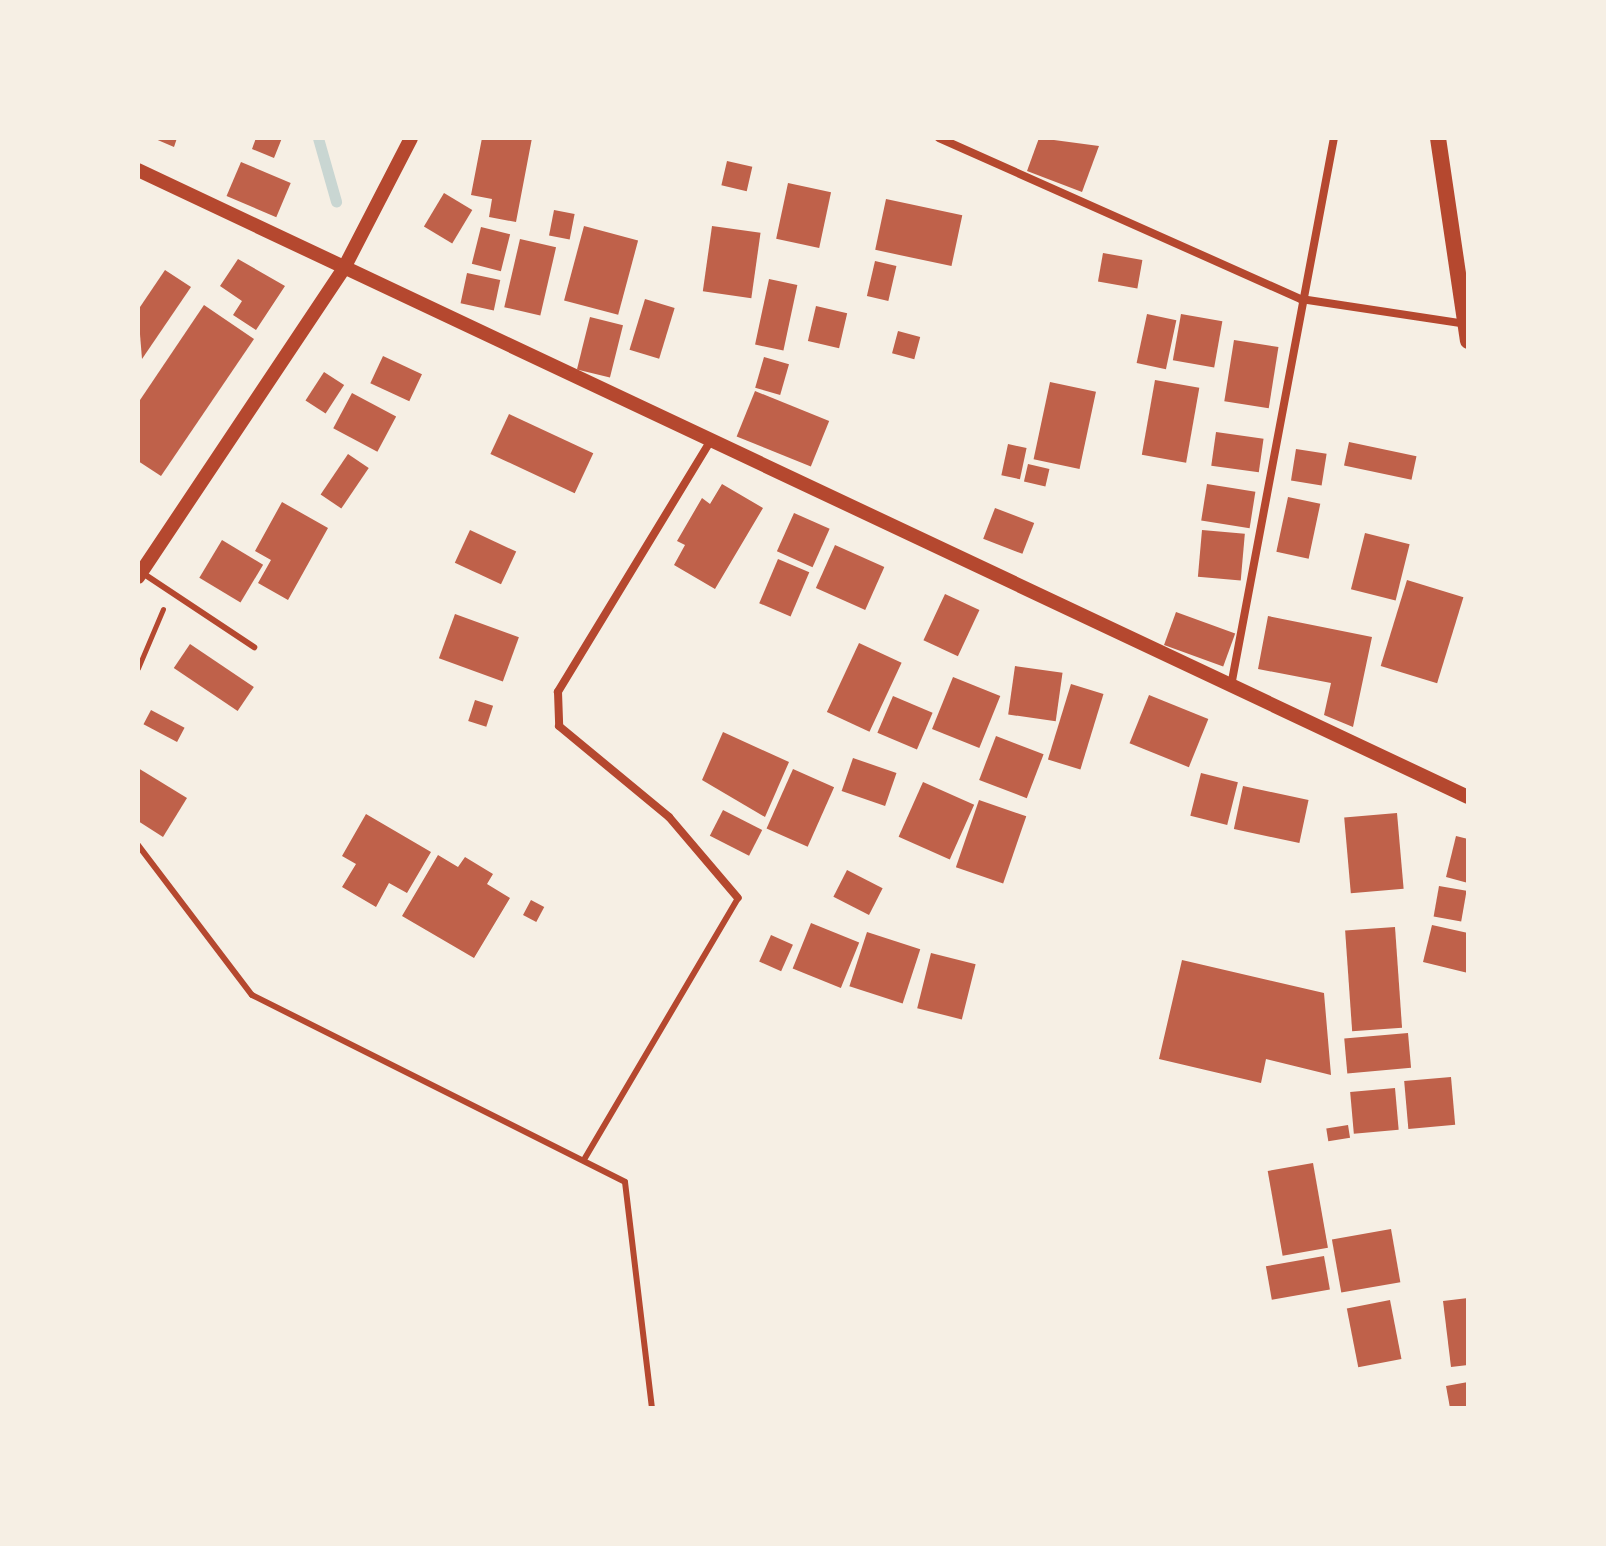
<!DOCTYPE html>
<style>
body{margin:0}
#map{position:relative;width:1606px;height:1546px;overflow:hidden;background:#f6efe4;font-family:"Golos Text",sans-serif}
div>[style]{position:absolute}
.stream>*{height:11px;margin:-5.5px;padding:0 5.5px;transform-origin:5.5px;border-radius:5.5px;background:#c9d6d2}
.building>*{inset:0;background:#bf614a;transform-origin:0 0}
.path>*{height:5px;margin:-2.5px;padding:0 2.5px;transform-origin:2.5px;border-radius:2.5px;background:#b5482f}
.service>*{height:6px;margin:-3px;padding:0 3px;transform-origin:3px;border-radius:3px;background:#b5482f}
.minor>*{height:8px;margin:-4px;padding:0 4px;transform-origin:4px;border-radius:4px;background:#b5482f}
.tertiary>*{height:14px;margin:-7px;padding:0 7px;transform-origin:7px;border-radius:7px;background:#b5482f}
.secondary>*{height:16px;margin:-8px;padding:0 8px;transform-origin:8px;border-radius:8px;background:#b5482f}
span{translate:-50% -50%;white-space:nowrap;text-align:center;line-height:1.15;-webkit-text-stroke:6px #f6efe4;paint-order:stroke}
.frame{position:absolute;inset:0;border:140px solid #f6efe4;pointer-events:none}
</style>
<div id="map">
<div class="stream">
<div style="left:318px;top:138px;width:66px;rotate:74.1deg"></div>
</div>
<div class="building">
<div style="clip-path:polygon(153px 138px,177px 138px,174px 147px)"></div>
<div style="clip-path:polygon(256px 138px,282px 138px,274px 158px,252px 149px)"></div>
<div style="clip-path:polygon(482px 138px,532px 138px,516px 222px,489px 217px,492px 199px,471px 195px)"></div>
<div style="clip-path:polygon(1039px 138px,1099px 146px,1082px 192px,1027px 171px)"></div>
<div style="left:727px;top:161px;width:26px;height:25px;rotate:13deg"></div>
<div style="left:241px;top:162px;width:54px;height:37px;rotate:23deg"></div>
<div style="left:788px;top:183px;width:44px;height:57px;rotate:12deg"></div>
<div style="left:444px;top:193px;width:33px;height:39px;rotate:31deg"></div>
<div style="left:886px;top:199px;width:78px;height:52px;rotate:12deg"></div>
<div style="left:554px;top:210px;width:21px;height:26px;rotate:11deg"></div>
<div style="left:584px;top:226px;width:56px;height:77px;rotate:15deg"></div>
<div style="left:712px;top:226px;width:49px;height:66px;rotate:8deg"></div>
<div style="left:481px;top:227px;width:30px;height:38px;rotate:14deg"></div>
<div style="left:520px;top:239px;width:37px;height:70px;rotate:13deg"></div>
<div style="left:1103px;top:253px;width:40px;height:29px;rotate:10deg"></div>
<div style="clip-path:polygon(238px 259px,285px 286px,256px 330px,233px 315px,242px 301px,220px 286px)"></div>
<div style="left:875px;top:261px;width:22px;height:36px;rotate:13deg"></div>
<div style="clip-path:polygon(165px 270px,191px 287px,142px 359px,138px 310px)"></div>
<div style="left:467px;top:273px;width:34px;height:31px;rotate:12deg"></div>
<div style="left:769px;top:279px;width:29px;height:67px;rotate:12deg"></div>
<div style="left:645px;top:299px;width:31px;height:53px;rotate:17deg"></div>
<div style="clip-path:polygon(204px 305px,254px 339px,161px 476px,138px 461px,138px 403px)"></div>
<div style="left:816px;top:306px;width:32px;height:36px;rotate:13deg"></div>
<div style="left:1147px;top:314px;width:30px;height:50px;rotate:12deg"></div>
<div style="left:1181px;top:314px;width:42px;height:47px;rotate:10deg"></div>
<div style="left:590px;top:317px;width:34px;height:54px;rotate:14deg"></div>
<div style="left:898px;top:331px;width:23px;height:23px;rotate:15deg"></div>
<div style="left:1234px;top:340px;width:45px;height:62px;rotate:9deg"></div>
<div style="left:383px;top:356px;width:43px;height:30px;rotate:25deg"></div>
<div style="left:764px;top:357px;width:26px;height:32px;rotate:16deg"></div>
<div style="left:324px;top:372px;width:24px;height:34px;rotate:33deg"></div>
<div style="left:1155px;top:380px;width:45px;height:76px;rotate:10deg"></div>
<div style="left:1050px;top:382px;width:47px;height:79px;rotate:12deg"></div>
<div style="left:755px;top:391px;width:80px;height:49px;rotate:22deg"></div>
<div style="left:352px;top:393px;width:50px;height:40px;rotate:28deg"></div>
<div style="left:509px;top:414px;width:93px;height:44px;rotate:25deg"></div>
<div style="left:1216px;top:432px;width:48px;height:34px;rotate:8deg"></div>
<div style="left:1349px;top:442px;width:69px;height:24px;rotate:12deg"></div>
<div style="left:1008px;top:444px;width:19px;height:32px;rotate:12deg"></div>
<div style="left:1296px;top:449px;width:31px;height:32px;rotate:9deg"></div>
<div style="left:348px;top:454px;width:25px;height:49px;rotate:34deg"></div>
<div style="left:1028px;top:464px;width:22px;height:18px;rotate:13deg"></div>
<div style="clip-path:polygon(722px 484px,763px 508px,715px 589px,674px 565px,685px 545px,677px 541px,702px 498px,710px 504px)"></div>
<div style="left:1207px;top:484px;width:49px;height:37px;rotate:9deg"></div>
<div style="left:1288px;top:497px;width:33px;height:56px;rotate:12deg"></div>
<div style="clip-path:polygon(282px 502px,328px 528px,288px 600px,258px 583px,271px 560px,255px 551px)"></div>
<div style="left:995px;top:508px;width:42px;height:33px;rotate:21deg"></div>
<div style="left:794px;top:513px;width:39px;height:42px;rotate:24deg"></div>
<div style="left:470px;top:530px;width:51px;height:36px;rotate:25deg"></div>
<div style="left:1202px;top:530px;width:43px;height:47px;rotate:5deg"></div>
<div style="left:1365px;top:533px;width:46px;height:58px;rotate:14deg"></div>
<div style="left:222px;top:540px;width:48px;height:44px;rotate:31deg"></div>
<div style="left:835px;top:545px;width:54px;height:47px;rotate:24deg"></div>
<div style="left:778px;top:559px;width:34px;height:48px;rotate:23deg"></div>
<div style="left:1407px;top:580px;width:59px;height:90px;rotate:17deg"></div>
<div style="left:945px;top:594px;width:38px;height:51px;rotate:25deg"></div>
<div style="left:1176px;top:612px;width:63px;height:35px;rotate:20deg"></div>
<div style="left:455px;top:614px;width:68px;height:47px;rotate:20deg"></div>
<div style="clip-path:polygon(1268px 616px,1372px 637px,1353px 727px,1324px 715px,1331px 683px,1258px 669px)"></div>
<div style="left:859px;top:643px;width:47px;height:76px;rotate:25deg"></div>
<div style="left:190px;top:644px;width:77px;height:29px;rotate:34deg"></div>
<div style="left:1015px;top:666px;width:48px;height:49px;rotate:8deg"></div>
<div style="left:953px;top:677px;width:51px;height:56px;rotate:22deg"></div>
<div style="left:1071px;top:684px;width:34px;height:79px;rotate:17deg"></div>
<div style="left:1149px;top:695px;width:64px;height:52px;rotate:22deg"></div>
<div style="left:893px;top:696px;width:43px;height:40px;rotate:23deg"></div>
<div style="left:475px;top:700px;width:19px;height:22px;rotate:18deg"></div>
<div style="left:151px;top:710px;width:38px;height:16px;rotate:28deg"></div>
<div style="clip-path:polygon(723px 732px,789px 762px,765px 817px,702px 780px)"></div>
<div style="left:996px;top:736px;width:51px;height:47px;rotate:21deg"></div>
<div style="left:853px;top:758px;width:46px;height:35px;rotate:19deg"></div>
<div style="clip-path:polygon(138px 768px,187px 798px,163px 837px,138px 821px)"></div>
<div style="left:793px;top:769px;width:45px;height:65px;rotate:24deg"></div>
<div style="left:1201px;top:773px;width:38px;height:44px;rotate:14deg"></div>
<div style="left:923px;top:782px;width:56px;height:60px;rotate:24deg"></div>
<div style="left:1243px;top:786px;width:67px;height:44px;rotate:12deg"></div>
<div style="left:979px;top:800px;width:50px;height:71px;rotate:19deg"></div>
<div style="left:723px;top:810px;width:44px;height:29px;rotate:27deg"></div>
<div style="left:1397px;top:813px;width:76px;height:53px;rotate:85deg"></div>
<div style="clip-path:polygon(366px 814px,431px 852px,407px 893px,389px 883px,376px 907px,342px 887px,356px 864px,342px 856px)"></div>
<div style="clip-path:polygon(1456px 836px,1468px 839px,1468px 883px,1446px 877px)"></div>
<div style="clip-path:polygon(438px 855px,458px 867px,465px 857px,493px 874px,487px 884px,510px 898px,474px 958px,402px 916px)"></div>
<div style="left:847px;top:870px;width:40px;height:30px;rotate:27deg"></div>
<div style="left:1439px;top:886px;width:28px;height:31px;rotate:10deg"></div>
<div style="left:531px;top:900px;width:15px;height:17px;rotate:28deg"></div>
<div style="left:811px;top:923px;width:52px;height:49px;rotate:22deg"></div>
<div style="clip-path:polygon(1432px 925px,1468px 933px,1468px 973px,1423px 962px)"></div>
<div style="left:1395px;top:927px;width:101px;height:50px;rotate:86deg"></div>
<div style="left:867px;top:932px;width:56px;height:57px;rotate:18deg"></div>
<div style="left:771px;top:935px;width:24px;height:29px;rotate:24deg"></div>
<div style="left:931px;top:953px;width:46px;height:57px;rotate:14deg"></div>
<div style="clip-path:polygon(1182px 960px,1324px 993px,1331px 1075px,1266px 1059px,1261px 1083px,1159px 1059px)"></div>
<div style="left:1408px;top:1033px;width:35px;height:64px;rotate:85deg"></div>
<div style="left:1451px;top:1077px;width:48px;height:47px;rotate:85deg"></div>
<div style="left:1395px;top:1088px;width:42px;height:45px;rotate:85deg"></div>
<div style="left:1348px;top:1125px;width:13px;height:22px;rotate:81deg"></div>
<div style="left:1313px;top:1163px;width:86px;height:46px;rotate:80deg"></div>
<div style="left:1391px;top:1229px;width:54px;height:60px;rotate:80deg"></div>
<div style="left:1324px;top:1256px;width:34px;height:59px;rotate:80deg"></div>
<div style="clip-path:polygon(1468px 1298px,1468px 1365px,1451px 1367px,1443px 1301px)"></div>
<div style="left:1390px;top:1300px;width:60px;height:44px;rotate:79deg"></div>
<div style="clip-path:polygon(1468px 1382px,1468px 1408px,1450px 1408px,1446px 1386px)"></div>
</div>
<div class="path">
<div style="left:138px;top:668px;width:64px;rotate:-67deg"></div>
</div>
<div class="service">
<div style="left:141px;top:572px;width:136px;rotate:33.6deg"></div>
<div style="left:138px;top:845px;width:188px;rotate:52.8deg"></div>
<div style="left:252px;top:995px;width:417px;rotate:26.6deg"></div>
<div style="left:625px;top:1182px;width:228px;rotate:83.2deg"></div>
<div style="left:585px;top:1158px;width:302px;rotate:-59.5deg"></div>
</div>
<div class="minor">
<div style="left:939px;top:138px;width:396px;rotate:24deg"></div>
<div style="left:1301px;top:299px;width:168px;rotate:8.6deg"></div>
<div style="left:708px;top:445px;width:289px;rotate:121.3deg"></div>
<div style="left:558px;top:692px;width:34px;rotate:88deg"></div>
<div style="left:559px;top:726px;width:143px;rotate:39.6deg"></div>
<div style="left:669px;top:817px;width:106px;rotate:49.6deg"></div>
<div style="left:1231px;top:686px;width:558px;rotate:-79.36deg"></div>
</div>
<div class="tertiary">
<div style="left:138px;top:170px;width:1470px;rotate:25.24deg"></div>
<div style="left:138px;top:577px;width:369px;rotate:-56.3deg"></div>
<div style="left:343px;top:270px;width:148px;rotate:-62.7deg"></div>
</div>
<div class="secondary">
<div style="left:1438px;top:138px;width:205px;rotate:81.6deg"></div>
</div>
<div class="frame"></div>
</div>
